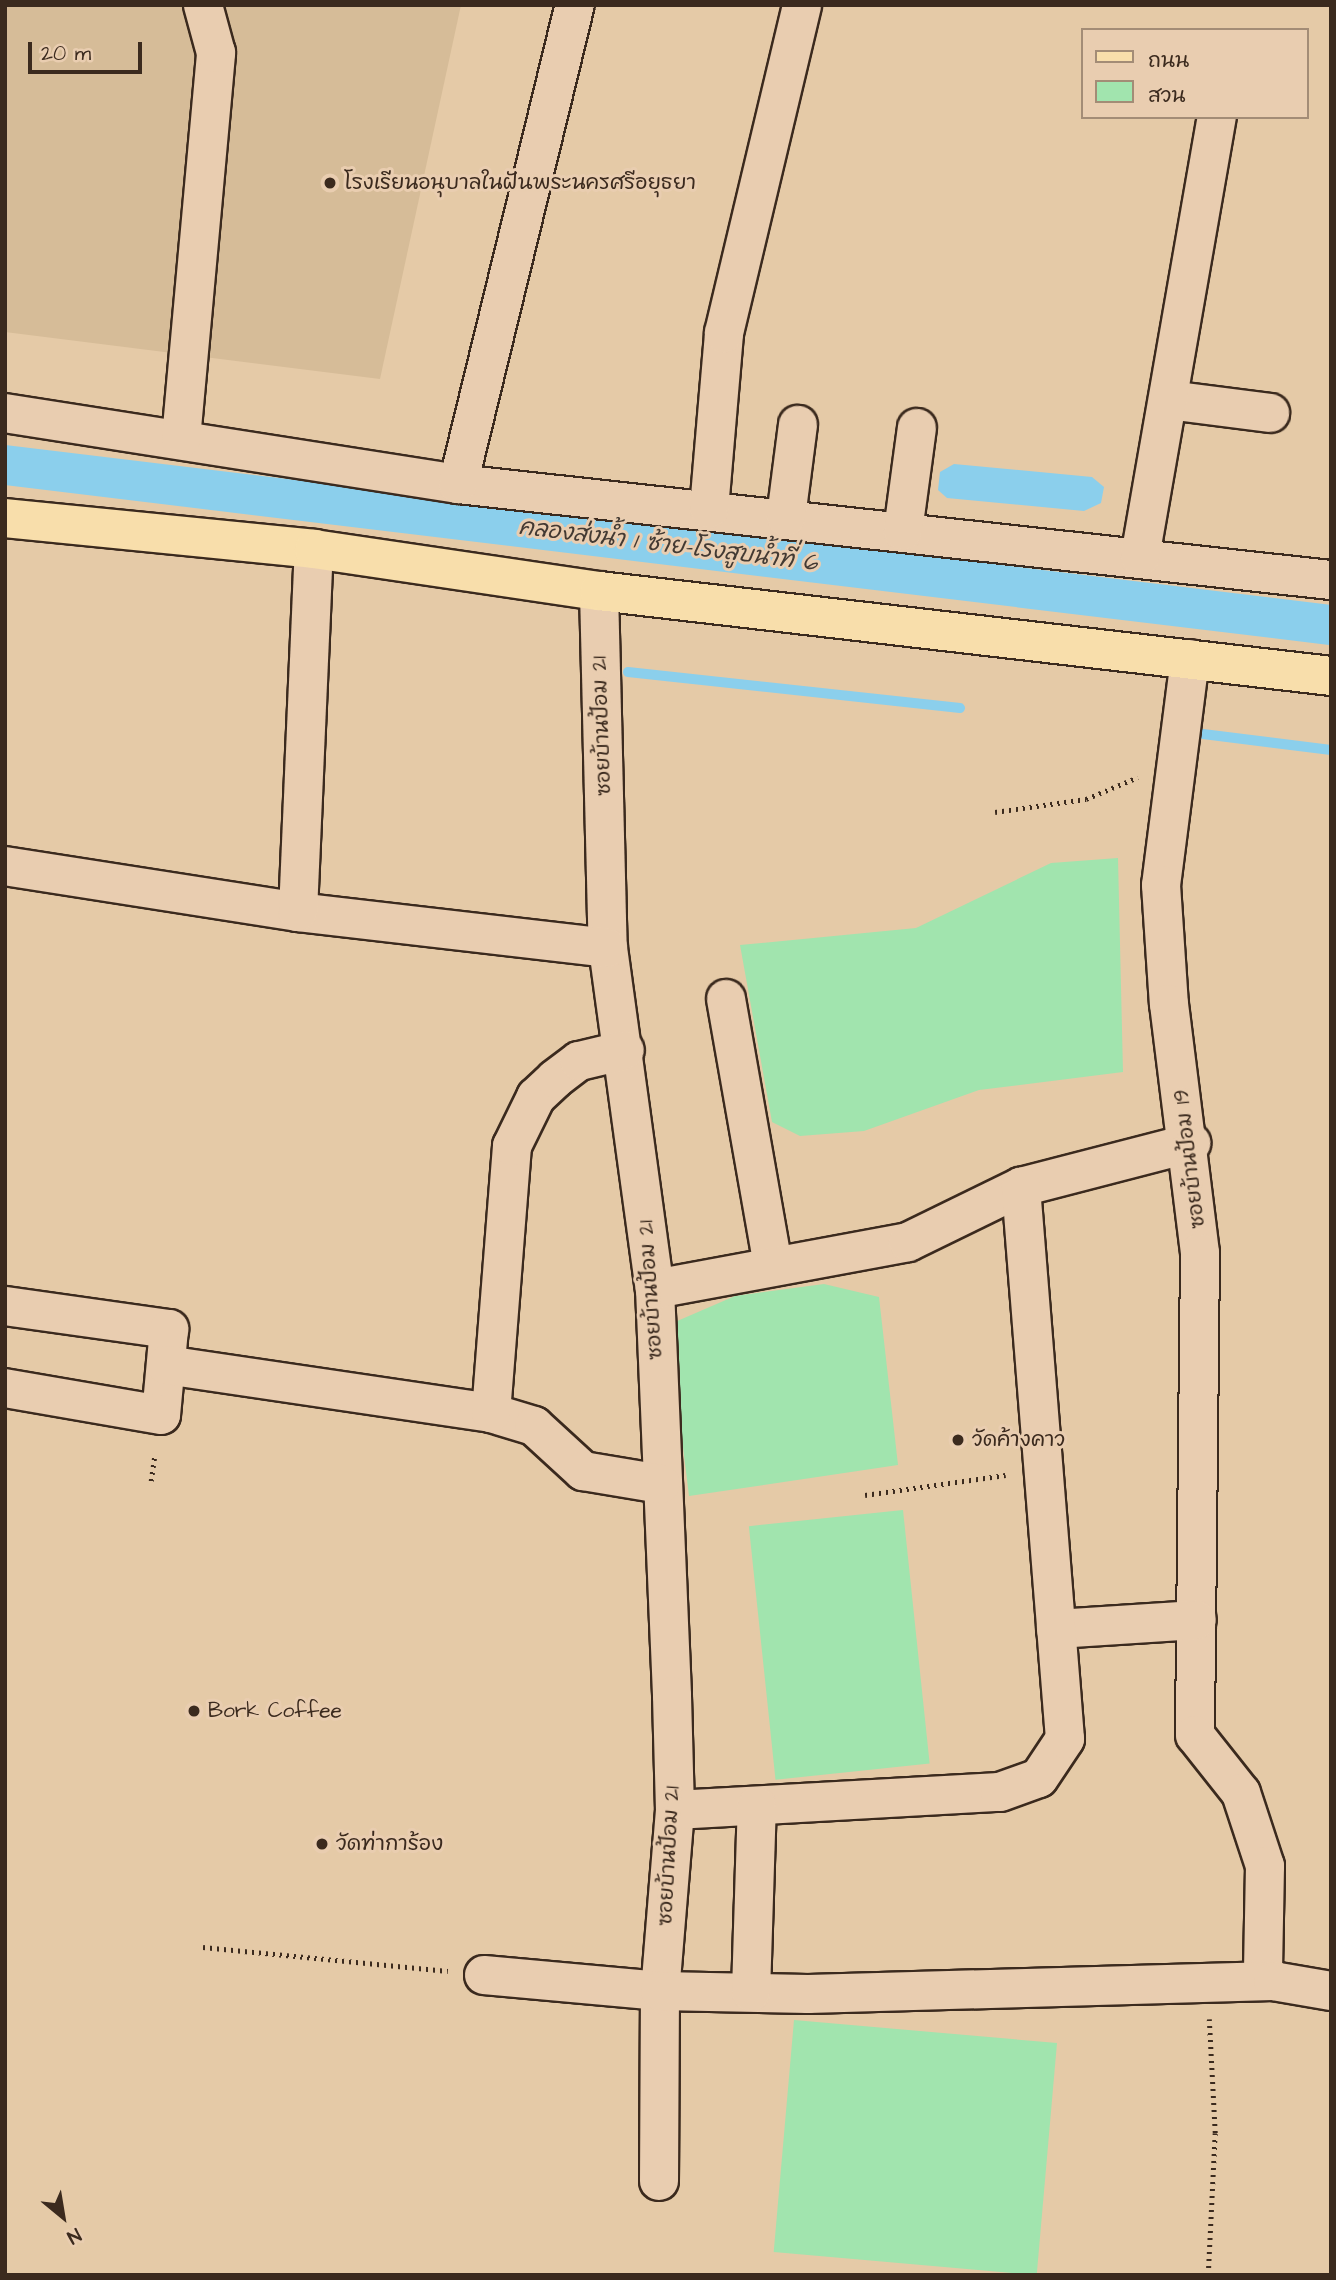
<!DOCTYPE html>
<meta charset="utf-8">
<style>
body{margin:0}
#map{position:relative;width:1336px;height:2280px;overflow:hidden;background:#e5caa7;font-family:"Architects Daughter","Playpen Sans Thai",sans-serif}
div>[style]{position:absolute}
.built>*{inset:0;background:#d6bc98}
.green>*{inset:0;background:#a1e4ae;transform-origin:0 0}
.water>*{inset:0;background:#8bcfec}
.stream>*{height:10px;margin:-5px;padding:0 5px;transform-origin:5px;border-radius:5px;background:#8bcfec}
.canal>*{height:40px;margin:-20px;padding:0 20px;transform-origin:20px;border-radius:20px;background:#8bcfec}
.path>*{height:4.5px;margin-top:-2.25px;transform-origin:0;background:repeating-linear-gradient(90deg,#3b2a1e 0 2px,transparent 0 7px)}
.roads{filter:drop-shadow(2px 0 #3b2a1e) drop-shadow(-2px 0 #3b2a1e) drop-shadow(0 2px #3b2a1e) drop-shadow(0 -2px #3b2a1e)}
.minor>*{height:38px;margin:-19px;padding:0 19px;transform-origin:19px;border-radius:19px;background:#e9cdb0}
.major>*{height:38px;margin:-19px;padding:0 19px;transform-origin:19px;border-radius:19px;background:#f8deab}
.dots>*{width:19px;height:19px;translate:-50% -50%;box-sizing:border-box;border:4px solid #e9cdb0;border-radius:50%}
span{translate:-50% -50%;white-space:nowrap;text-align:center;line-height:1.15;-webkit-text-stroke:6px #e9cdb0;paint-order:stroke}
.poi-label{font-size:21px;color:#3b2a1e}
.left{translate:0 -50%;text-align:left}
.street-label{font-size:21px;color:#3b2a1e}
.water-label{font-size:23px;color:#433a33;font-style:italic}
.frame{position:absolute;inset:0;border:7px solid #3b2a1e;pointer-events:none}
.legend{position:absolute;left:1081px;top:28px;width:228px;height:91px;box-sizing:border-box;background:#e9cdb0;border:2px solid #a38c76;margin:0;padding:9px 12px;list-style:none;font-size:21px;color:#3b2a1e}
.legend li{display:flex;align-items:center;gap:14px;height:35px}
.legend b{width:35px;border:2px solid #a38c76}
.north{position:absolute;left:28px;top:2182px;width:70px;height:70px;-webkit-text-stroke:5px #e9cdb0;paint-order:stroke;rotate:150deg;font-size:19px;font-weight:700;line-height:28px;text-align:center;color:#3b2a1e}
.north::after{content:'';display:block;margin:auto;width:24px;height:32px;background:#3b2a1e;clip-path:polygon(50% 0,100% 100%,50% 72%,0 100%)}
.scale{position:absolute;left:28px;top:42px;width:114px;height:32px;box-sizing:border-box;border:4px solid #3b2a1e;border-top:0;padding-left:9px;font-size:21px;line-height:24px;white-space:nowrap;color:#3b2a1e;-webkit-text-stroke:5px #e9cdb0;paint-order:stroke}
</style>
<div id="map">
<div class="built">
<div style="clip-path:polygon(5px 5px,461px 5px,380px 379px,5px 332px)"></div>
</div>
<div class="green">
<div style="clip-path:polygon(1118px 858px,1123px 1072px,979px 1090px,864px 1131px,800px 1136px,772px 1122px,740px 945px,916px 928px,1051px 863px)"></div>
<div style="clip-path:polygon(824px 1284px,879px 1297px,898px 1465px,689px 1496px,668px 1325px,735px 1296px)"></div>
<div style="left:903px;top:1510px;width:255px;height:155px;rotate:84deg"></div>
<div style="left:1057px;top:2043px;width:233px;height:264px;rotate:95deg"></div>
</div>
<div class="water">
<div style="clip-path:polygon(954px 464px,1092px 477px,1104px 487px,1101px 503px,1084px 511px,947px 498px,938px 490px,940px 472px)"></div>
</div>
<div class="stream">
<div style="left:628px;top:672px;width:334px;rotate:6.2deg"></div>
<div style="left:1203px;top:734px;width:129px;rotate:7.1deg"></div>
</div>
<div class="canal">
<div style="left:5px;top:465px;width:1336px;rotate:6.88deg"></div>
</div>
<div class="path">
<div style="left:995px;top:812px;width:92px;rotate:-8.1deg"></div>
<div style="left:1086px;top:799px;width:56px;rotate:-22.9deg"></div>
<div style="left:151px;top:1481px;width:27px;rotate:-82deg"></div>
<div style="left:865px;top:1495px;width:142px;rotate:-8.1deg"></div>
<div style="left:203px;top:1947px;width:246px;rotate:5.6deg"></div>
<div style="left:1208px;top:2275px;width:142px;rotate:-87.2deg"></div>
<div style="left:1215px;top:2133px;width:114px;rotate:-93deg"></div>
</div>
<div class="roads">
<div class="minor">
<div style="left:1169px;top:400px;width:102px;rotate:7.3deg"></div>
<div style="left:5px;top:413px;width:459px;rotate:8.9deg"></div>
<div style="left:458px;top:484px;width:878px;rotate:6.28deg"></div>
<div style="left:181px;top:439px;width:388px;rotate:-84.8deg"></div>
<div style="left:216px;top:53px;width:50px;rotate:-105.2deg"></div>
<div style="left:458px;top:484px;width:493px;rotate:-76.3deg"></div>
<div style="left:709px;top:509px;width:177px;rotate:-85.1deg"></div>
<div style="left:724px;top:333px;width:337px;rotate:-76.6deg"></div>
<div style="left:786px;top:517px;width:93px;rotate:-82.6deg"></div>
<div style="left:903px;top:531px;width:104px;rotate:-82.3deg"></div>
<div style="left:1140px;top:557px;width:447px;rotate:-80.1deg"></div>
<div style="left:599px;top:591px;width:357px;rotate:88.6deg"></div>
<div style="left:608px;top:948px;width:344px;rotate:82.2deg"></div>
<div style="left:655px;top:1289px;width:407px;rotate:87.6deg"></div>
<div style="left:672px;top:1696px;width:114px;rotate:88.5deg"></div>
<div style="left:675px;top:1810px;width:182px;rotate:94.7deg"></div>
<div style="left:660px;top:1991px;width:190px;rotate:90.3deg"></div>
<div style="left:1190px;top:659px;width:228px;rotate:97.3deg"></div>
<div style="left:1161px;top:885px;width:119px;rotate:86.2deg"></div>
<div style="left:1169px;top:1004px;width:251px;rotate:82.9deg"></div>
<div style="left:1200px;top:1253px;width:482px;rotate:90.6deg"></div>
<div style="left:1195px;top:1735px;width:74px;rotate:51.6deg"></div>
<div style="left:1241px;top:1793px;width:77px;rotate:71.8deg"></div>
<div style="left:1265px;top:1866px;width:104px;rotate:91.1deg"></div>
<div style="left:1263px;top:1970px;width:15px;rotate:48deg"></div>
<div style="left:5px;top:866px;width:297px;rotate:8.9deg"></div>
<div style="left:298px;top:912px;width:312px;rotate:6.6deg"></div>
<div style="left:298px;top:912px;width:363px;rotate:-87.5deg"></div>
<div style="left:726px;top:999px;width:271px;rotate:80deg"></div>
<div style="left:655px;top:1289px;width:257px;rotate:-10.5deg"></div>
<div style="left:908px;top:1242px;width:126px;rotate:-26deg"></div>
<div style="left:1021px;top:1187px;width:176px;rotate:-14.5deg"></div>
<div style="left:5px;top:1306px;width:166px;rotate:8deg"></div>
<div style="left:169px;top:1329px;width:86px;rotate:95.3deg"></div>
<div style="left:161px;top:1415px;width:158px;rotate:-170.2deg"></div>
<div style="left:166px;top:1365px;width:329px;rotate:8.4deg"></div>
<div style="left:491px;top:1413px;width:45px;rotate:16.8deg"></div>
<div style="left:534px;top:1426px;width:67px;rotate:42.6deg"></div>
<div style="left:583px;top:1471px;width:79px;rotate:9.5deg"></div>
<div style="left:491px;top:1413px;width:268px;rotate:-85.5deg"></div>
<div style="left:512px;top:1146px;width:55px;rotate:-63.9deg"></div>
<div style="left:536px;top:1097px;width:26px;rotate:-43deg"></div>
<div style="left:555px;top:1079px;width:30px;rotate:-37deg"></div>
<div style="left:579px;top:1061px;width:47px;rotate:-13.4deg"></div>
<div style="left:1056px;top:1629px;width:141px;rotate:-3.7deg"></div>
<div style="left:675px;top:1810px;width:325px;rotate:-3.2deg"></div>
<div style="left:1000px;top:1792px;width:41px;rotate:-19.7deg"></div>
<div style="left:1039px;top:1778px;width:47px;rotate:-56.3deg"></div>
<div style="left:1065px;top:1739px;width:554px;rotate:-94.56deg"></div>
<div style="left:484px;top:1975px;width:177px;rotate:5.2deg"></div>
<div style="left:660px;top:1991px;width:148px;rotate:1.2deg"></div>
<div style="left:808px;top:1994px;width:465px;rotate:-1.6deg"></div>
<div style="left:1273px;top:1981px;width:59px;rotate:9.8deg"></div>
<div style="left:751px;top:1992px;width:186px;rotate:-88.2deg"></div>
</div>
<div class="major">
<div style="left:5px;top:518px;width:311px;rotate:5.7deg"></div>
<div style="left:314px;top:549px;width:288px;rotate:8.4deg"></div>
<div style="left:599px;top:591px;width:737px;rotate:6.62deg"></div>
</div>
</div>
<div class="dots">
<div style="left:330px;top:183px;background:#3b2a1e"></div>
<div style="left:958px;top:1440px;background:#3b2a1e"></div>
<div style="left:194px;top:1711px;background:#3b2a1e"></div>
<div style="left:322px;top:1844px;background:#3b2a1e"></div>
</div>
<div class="poi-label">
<span class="left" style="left:344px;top:183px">โรงเรียนอนุบาลในฝันพระนครศรีอยุธยา</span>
<span class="left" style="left:972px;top:1440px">วัดค้างคาว</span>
<span class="left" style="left:208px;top:1711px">Bork Coffee</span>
<span class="left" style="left:336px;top:1844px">วัดท่าการ้อง</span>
</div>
<div class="street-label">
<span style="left:602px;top:726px;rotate:-92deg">ซอยบ้านป้อม 21</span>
<span style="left:1190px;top:1159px;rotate:-97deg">ซอยบ้านป้อม 19</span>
<span style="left:651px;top:1290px;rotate:-94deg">ซอยบ้านป้อม 21</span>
<span style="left:669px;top:1856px;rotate:-87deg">ซอยบ้านป้อม 21</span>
</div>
<div class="water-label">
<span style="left:668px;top:545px;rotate:7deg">คลองส่งน้ำ 1 ซ้าย-โรงสูบน้ำที่ 6</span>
</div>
<div class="frame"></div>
<ul class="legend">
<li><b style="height:9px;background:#f8deab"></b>ถนน</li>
<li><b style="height:19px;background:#a1e4ae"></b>สวน</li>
</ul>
<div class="north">N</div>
<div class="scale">20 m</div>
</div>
